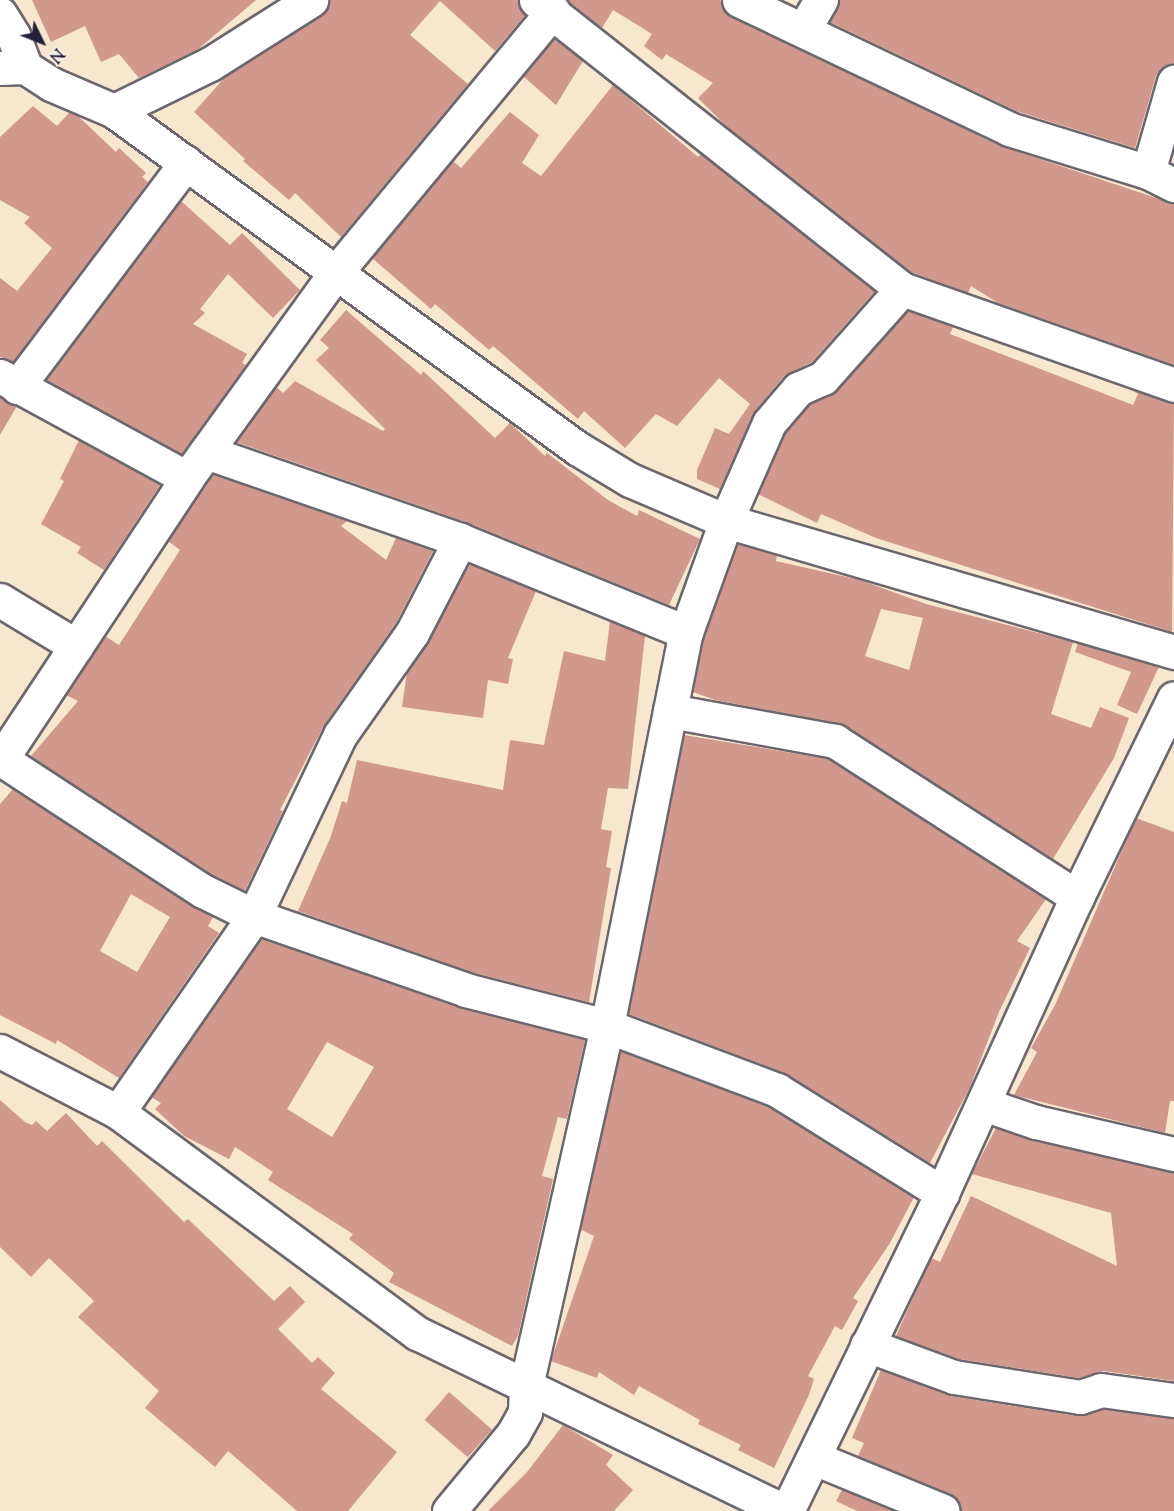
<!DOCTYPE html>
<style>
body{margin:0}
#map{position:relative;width:1174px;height:1511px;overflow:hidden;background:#f6e7ce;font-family:"Sorts Mill Goudy",serif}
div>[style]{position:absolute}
.building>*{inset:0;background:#d1988d;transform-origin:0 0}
.roads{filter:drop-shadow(2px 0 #6c676e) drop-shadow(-2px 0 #6c676e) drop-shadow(0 2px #6c676e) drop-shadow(0 -2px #6c676e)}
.minor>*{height:33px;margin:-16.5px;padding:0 16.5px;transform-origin:16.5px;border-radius:16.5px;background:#fff}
span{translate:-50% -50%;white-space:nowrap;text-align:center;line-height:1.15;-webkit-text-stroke:6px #fcf5e5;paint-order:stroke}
.north{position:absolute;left:12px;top:12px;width:60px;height:60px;-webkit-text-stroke:4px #fcf5e5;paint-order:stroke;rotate:133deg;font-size:16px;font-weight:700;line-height:24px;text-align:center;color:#22223b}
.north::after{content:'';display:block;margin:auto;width:21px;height:27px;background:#22223b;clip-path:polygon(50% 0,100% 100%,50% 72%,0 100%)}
</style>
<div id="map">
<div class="building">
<div style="clip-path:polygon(32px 0,256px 0,197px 50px,139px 78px,119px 54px,101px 62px,85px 26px,51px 42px)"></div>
<div style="clip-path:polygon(330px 0,518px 0,525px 15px,495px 51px,440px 1px,410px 35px,468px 84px,341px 237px,295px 193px,289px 200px,243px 161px,245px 159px,194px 112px,226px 76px,321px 16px)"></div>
<div style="clip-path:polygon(567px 0,720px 0,731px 17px,1001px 146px,1174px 204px,1174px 365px,998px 303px,971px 286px,968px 293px,911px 272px,726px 126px,698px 98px,713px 83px,666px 54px,662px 60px,644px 46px,652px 34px,613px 10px,602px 28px)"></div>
<div style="clip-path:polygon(840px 0,1174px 0,1174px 64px,1161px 68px,1156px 76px,1135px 148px,1016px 111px,830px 22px)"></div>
<div style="clip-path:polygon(555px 39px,583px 61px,556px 105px,523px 76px)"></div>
<div style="clip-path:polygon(613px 85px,698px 157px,701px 154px,875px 291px,812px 362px,784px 376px,755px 411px,720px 489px,697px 479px,697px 470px,715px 428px,729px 434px,750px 404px,719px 378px,677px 426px,656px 414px,625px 448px,584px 411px,578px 419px,493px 346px,489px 350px,435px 304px,431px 309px,372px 258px,453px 161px,461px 168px,510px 112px,539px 135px,522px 163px,541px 176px)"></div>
<div style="clip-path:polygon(33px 106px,57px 126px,70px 112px,78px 116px,116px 152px,119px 148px,146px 173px,142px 177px,148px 182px,13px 362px,0 357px,0 278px,17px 291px,52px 248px,24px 223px,30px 217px,0 200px,0 137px)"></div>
<div style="clip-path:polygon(181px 201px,230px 245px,242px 233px,300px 290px,273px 318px,228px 274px,200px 309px,205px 313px,193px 324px,247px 354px,242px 363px,246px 365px,182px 454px,46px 380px)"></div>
<div style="clip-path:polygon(346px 310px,421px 375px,423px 371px,495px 438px,510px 423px,545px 456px,547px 453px,608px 500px,637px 516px,639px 510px,700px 539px,669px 605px,466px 522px,236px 442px,276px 387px,283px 393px,295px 381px,383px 431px,385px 429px,316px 360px,329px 348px,320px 340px)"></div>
<div style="clip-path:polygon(908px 311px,953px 327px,950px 334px,1133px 405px,1138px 394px,1133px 391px,1174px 403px,1172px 632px,876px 538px,821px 514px,817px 523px,758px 494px,785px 433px,809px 404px,837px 390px)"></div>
<div style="clip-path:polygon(0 397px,17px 406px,0 435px)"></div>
<div style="clip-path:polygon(79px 440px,160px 485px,104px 570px,77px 553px,81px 547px,41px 524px,64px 481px,60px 479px)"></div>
<div style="clip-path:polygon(213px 474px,347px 521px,341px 526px,386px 560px,396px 538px,433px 551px,396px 623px,323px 727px,280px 810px,283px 811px,245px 891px,212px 875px,31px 756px,78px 701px,66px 695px,105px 636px,119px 645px,180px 550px,168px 541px)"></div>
<div style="clip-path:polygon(evenodd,738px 544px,777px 555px,776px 561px,860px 580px,926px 604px,1073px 642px,1051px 714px,1091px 728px,1100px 707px,1129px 718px,1114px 758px,1053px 859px,845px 725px,715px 700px,693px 692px,704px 637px,738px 544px,881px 609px,923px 618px,909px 670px,865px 656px,881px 609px)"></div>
<div style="clip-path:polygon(469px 564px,536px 591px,508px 658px,513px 659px,508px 684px,488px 680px,483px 718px,402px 707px,407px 672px,429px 642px)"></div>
<div style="clip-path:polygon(610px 621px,645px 636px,628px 789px,608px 788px,601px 829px,612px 831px,606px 867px,611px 868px,589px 1002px,471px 972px,298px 911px,331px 836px,342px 801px,347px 803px,357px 760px,503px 790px,510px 740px,544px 745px,564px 651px,605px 661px)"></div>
<div style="clip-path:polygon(1078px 643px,1159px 667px,1137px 714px,1117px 705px,1131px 672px,1075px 652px)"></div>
<div style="clip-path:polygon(684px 735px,828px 759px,1046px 899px,1017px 941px,1030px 948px,999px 1012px,970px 1087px,930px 1163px,787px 1074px,629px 1014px)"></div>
<div style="clip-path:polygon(evenodd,13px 789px,213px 917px,208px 926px,219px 933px,119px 1078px,57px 1040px,56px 1044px,0 1015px,0 804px,13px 789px,131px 894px,170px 917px,137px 972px,100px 951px,131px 894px)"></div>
<div style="clip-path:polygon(1136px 818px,1174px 832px,1174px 1101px,1170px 1101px,1165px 1133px,1014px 1095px,1037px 1052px,1031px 1048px,1055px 1005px)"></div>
<div style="clip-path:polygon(evenodd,261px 938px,460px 1008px,585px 1040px,567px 1119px,558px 1117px,542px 1176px,553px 1179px,518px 1336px,512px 1346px,389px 1282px,394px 1273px,349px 1239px,353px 1234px,268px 1180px,273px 1172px,235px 1147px,229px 1159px,184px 1136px,155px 1109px,161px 1103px,151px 1097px,261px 938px,327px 1042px,374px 1067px,332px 1137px,287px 1109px,327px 1042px)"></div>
<div style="clip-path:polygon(621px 1051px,769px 1107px,914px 1197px,890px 1243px,853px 1298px,858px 1301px,842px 1330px,835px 1326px,808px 1376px,814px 1379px,809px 1395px,774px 1468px,738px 1450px,741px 1445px,698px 1424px,700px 1420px,639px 1386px,634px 1395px,599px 1372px,597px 1378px,551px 1361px,594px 1236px,582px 1230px,579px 1234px)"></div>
<div style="clip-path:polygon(0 1100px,25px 1122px,32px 1125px,36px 1121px,47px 1131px,66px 1113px,97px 1146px,102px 1141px,184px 1222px,188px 1219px,274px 1301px,290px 1286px,305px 1302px,278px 1329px,312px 1363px,318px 1357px,335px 1373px,321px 1389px,397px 1452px,348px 1511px,297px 1511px,228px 1451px,215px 1467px,145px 1408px,159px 1391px,78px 1317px,94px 1301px,49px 1258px,31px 1277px,0 1247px)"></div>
<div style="clip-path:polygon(996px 1128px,1032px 1140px,1174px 1172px,1174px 1381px,1104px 1371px,1078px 1378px,959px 1359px,896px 1336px,931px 1258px,940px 1262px,971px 1196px,1117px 1266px,1111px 1213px,972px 1174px)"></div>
<div style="clip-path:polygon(881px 1370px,951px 1396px,1077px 1416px,1103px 1409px,1174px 1418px,1174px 1511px,961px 1511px,958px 1500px,950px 1494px,858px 1456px,864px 1443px,852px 1438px)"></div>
<div style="left:449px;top:1392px;width:57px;height:37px;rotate:41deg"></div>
<div style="clip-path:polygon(563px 1425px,613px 1455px,606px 1465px,633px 1490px,614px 1511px,488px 1511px,527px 1472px)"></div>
<div style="clip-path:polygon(842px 1490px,894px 1511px,857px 1511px,836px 1501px)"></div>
</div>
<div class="roads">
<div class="minor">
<div style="left:536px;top:0;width:466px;rotate:38.3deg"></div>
<div style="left:902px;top:289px;width:288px;rotate:19.4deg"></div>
<div style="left:739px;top:0;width:299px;rotate:25.5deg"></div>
<div style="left:1009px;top:129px;width:145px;rotate:17.2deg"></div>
<div style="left:1148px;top:172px;width:29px;rotate:27deg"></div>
<div style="left:0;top:14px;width:25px;rotate:58deg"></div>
<div style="left:13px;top:35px;width:34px;rotate:69deg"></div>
<div style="left:804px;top:29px;width:34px;rotate:-60deg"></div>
<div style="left:0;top:68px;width:25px;rotate:-2deg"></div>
<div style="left:25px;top:67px;width:31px;rotate:33deg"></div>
<div style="left:51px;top:84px;width:69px;rotate:23.2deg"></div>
<div style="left:114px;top:111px;width:573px;rotate:36.05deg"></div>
<div style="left:577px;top:448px;width:62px;rotate:31.1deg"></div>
<div style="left:630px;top:480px;width:104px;rotate:23.1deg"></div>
<div style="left:726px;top:521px;width:467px;rotate:16.3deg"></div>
<div style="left:114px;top:111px;width:107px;rotate:-26.1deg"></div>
<div style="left:210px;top:64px;width:120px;rotate:-32.4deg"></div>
<div style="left:1148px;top:172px;width:94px;rotate:-73.9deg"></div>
<div style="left:0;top:376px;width:213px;rotate:28.6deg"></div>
<div style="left:17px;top:387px;width:281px;rotate:-53deg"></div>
<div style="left:206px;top:452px;width:269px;rotate:19.1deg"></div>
<div style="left:460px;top:540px;width:244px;rotate:22.2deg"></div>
<div style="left:0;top:600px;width:89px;rotate:31.2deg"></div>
<div style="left:670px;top:711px;width:168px;rotate:10.3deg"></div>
<div style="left:835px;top:741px;width:288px;rotate:32.8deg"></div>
<div style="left:1px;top:759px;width:241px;rotate:33.2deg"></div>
<div style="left:203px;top:891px;width:57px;rotate:26.1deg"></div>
<div style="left:254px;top:916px;width:225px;rotate:19.2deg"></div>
<div style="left:466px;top:990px;width:146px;rotate:14.3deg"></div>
<div style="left:607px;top:1026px;width:182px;rotate:20.6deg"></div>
<div style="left:777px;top:1090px;width:195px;rotate:32deg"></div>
<div style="left:0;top:761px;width:339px;rotate:-56.5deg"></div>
<div style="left:187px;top:478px;width:256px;rotate:-54.1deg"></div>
<div style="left:337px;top:271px;width:338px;rotate:-50.3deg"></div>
<div style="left:0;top:1051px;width:133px;rotate:27.3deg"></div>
<div style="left:118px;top:1112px;width:372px;rotate:36.5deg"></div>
<div style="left:417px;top:1333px;width:408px;rotate:25.9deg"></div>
<div style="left:983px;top:1104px;width:56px;rotate:18.8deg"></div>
<div style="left:1036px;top:1122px;width:142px;rotate:13.1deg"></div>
<div style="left:118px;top:1112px;width:239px;rotate:-55.2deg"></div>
<div style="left:254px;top:916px;width:200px;rotate:-64.6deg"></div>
<div style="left:340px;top:735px;width:125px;rotate:-54.8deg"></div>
<div style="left:412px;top:633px;width:105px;rotate:-62.7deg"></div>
<div style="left:867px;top:1345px;width:93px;rotate:20.2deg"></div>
<div style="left:954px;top:1377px;width:128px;rotate:9deg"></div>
<div style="left:1080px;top:1397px;width:22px;rotate:-18deg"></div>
<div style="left:1101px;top:1390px;width:74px;rotate:7.8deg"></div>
<div style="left:814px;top:1458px;width:139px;rotate:22.3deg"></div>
<div style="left:449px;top:1511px;width:100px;rotate:-50.3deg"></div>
<div style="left:513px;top:1434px;width:25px;rotate:-61deg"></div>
<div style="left:525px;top:1412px;width:26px;rotate:-88deg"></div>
<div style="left:526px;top:1386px;width:369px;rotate:-77.3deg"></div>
<div style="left:607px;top:1026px;width:402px;rotate:-78.7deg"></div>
<div style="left:686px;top:632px;width:118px;rotate:-70.2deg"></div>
<div style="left:726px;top:521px;width:107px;rotate:-66.3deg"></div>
<div style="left:769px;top:423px;width:45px;rotate:-49.5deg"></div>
<div style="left:798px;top:389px;width:27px;rotate:-24deg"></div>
<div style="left:823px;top:378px;width:119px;rotate:-48.4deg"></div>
<div style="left:787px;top:1511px;width:354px;rotate:-64deg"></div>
<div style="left:942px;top:1193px;width:325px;rotate:-65.5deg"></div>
<div style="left:1077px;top:897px;width:221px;rotate:-64deg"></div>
</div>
</div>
<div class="north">N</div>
</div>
